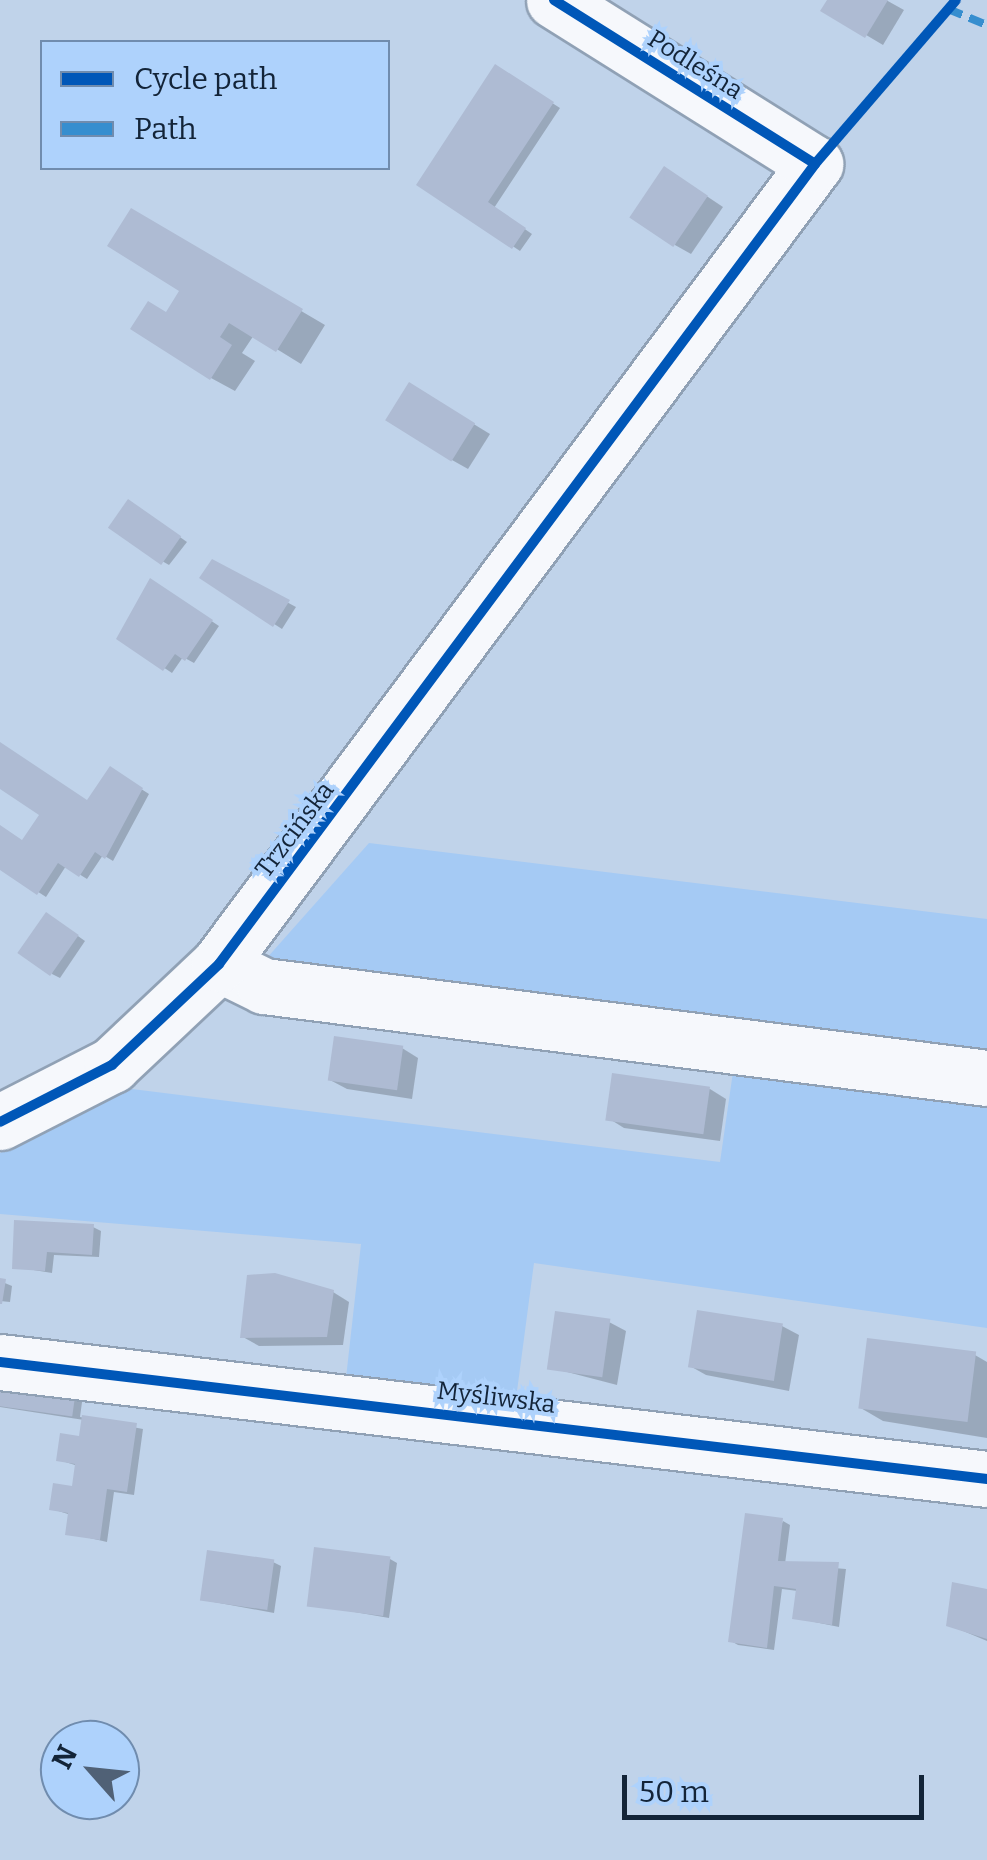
<!DOCTYPE html>
<meta charset="utf-8">
<style>
body{margin:0}
#map{position:relative;width:987px;height:1860px;overflow:hidden;background:#c0d3ea;font-family:Bitter,serif}
div>[style]{position:absolute}
.green>*{inset:0;background:#a5caf4}
.shadow>*{inset:0;background:#0003}
.building>*{inset:0;background:#aebbd3;transform-origin:0 0}
.roads{filter:drop-shadow(2px 0 #90a1b5) drop-shadow(-2px 0 #90a1b5) drop-shadow(0 2px #90a1b5) drop-shadow(0 -2px #90a1b5)}
.minor>*{height:55px;margin:-27.5px;padding:0 27.5px;transform-origin:27.5px;border-radius:27.5px;background:#f6f8fc}
.quiet>*{height:8px;margin-top:-4px;transform-origin:0;background:repeating-linear-gradient(90deg,#368ecf 0 15px,transparent 0 23px)}
.cycleway>*{height:10px;margin:-5px;padding:0 5px;transform-origin:5px;border-radius:5px;background:#0057b8}
span{translate:-50% -50%;white-space:nowrap;text-align:center;line-height:1.15;-webkit-text-stroke:8px #aed2fc;paint-order:stroke}
.street-label{font-size:25px;color:#132438}
.legend{position:absolute;left:40px;top:40px;width:350px;height:130px;box-sizing:border-box;background:#aed2fc;border:2px solid #708cae;margin:0;padding:12px 18px;list-style:none;font-size:30px;color:#132438}
.legend li{display:flex;align-items:center;gap:20px;height:50px}
.legend b{width:50px;border:2px solid #708cae}
.north{position:absolute;left:40px;top:1720px;width:100px;height:100px;box-sizing:border-box;background:#aed2fc;border:2px solid #708cae;border-radius:50%;rotate:297deg;font-size:28px;font-weight:700;line-height:40px;text-align:center;color:#132438}
.north::after{content:'';display:block;margin:auto;width:35px;height:45px;background:#506176;clip-path:polygon(50% 0,100% 100%,50% 72%,0 100%)}
.scale{position:absolute;left:622px;top:1775px;width:302px;height:45px;box-sizing:border-box;border:5px solid #132438;border-top:0;padding-left:12px;font-size:30px;line-height:35px;white-space:nowrap;color:#132438;-webkit-text-stroke:8px #aed2fc;paint-order:stroke}
</style>
<div id="map">
<div class="green">
<div style="clip-path:polygon(369px 843px,987px 919px,987px 1328px,534px 1263px,514px 1414px,346px 1378px,361px 1244px,0 1214px,0 1153px,132px 1089px,720px 1162px,735px 1058px,234px 995px)"></div>
</div>
<div class="shadow">
<div style="clip-path:polygon(830px 0,886px 0,904px 10px,883px 45px,824px 10px)"></div>
<div style="clip-path:polygon(496px 67px,560px 108px,494px 208px,532px 234px,520px 251px,420px 184px)"></div>
<div style="clip-path:polygon(681px 179px,723px 207px,691px 254px,675px 245px)"></div>
<div style="clip-path:polygon(131px 211px,325px 325px,301px 364px,254px 335px,242px 353px,255px 361px,235px 391px,211px 378px,167px 314px,182px 290px)"></div>
<div style="clip-path:polygon(426px 395px,490px 434px,468px 469px,452px 460px)"></div>
<div style="clip-path:polygon(136px 506px,187px 542px,169px 565px,162px 561px)"></div>
<div style="clip-path:polygon(212px 562px,296px 607px,282px 629px,203px 578px)"></div>
<div style="clip-path:polygon(151px 581px,219px 626px,194px 663px,183px 657px,172px 673px,119px 638px)"></div>
<div style="clip-path:polygon(0 744px,88px 803px,110px 769px,149px 794px,113px 861px,103px 855px,87px 879px,66px 866px,46px 897px,0 867px,0 827px,24px 843px,42px 814px,0 786px)"></div>
<div style="clip-path:polygon(54px 919px,85px 941px,60px 978px,52px 974px)"></div>
<div style="clip-path:polygon(402px 1048px,418px 1058px,412px 1099px,347px 1089px,330px 1080px)"></div>
<div style="clip-path:polygon(710px 1089px,726px 1099px,720px 1141px,624px 1128px,608px 1118px)"></div>
<div style="clip-path:polygon(93px 1227px,101px 1231px,99px 1257px,54px 1255px,52px 1273px,15px 1267px)"></div>
<div style="clip-path:polygon(0 1281px,12px 1286px,10px 1302px,0 1301px)"></div>
<div style="clip-path:polygon(333px 1292px,349px 1302px,343px 1345px,259px 1346px,243px 1337px)"></div>
<div style="clip-path:polygon(609px 1322px,626px 1331px,617px 1385px,548px 1367px)"></div>
<div style="clip-path:polygon(782px 1326px,799px 1335px,789px 1391px,706px 1375px,690px 1366px)"></div>
<div style="clip-path:polygon(975px 1355px,987px 1362px,987px 1438px,883px 1421px,859px 1407px)"></div>
<div style="clip-path:polygon(0 1380px,83px 1395px,80px 1417px,143px 1429px,134px 1495px,114px 1492px,107px 1542px,68px 1533px,71px 1515px,52px 1509px,75px 1489px,78px 1466px,59px 1460px,81px 1439px,84px 1420px,0 1407px)"></div>
<div style="clip-path:polygon(783px 1521px,790px 1525px,785px 1564px,846px 1569px,839px 1627px,795px 1618px,798px 1591px,782px 1589px,774px 1650px,738px 1645px,731px 1641px)"></div>
<div style="clip-path:polygon(390px 1559px,397px 1563px,389px 1618px,309px 1604px)"></div>
<div style="clip-path:polygon(273px 1562px,281px 1566px,274px 1613px,203px 1600px)"></div>
<div style="clip-path:polygon(987px 1590px,987px 1641px,949px 1625px)"></div>
</div>
<div class="building">
<div style="clip-path:polygon(827px 0,888px 0,865px 38px,820px 11px)"></div>
<div style="clip-path:polygon(495px 64px,554px 102px,488px 202px,526px 228px,512px 249px,416px 185px)"></div>
<div style="left:664px;top:166px;width:53px;height:62px;rotate:34deg"></div>
<div style="clip-path:polygon(131px 208px,303px 309px,276px 352px,229px 323px,220px 337px,232px 345px,210px 380px,130px 329px,148px 301px,166px 312px,179px 291px,107px 246px)"></div>
<div style="left:409px;top:382px;width:78px;height:45px;rotate:32deg"></div>
<div style="left:128px;top:499px;width:65px;height:35px;rotate:35deg"></div>
<div style="clip-path:polygon(212px 559px,290px 600px,273px 627px,199px 578px)"></div>
<div style="clip-path:polygon(150px 578px,213px 620px,185px 661px,175px 654px,163px 671px,116px 639px)"></div>
<div style="clip-path:polygon(0 742px,87px 800px,110px 766px,143px 788px,105px 859px,95px 852px,79px 877px,58px 863px,37px 895px,0 870px,0 825px,22px 840px,39px 815px,0 789px)"></div>
<div style="left:46px;top:912px;width:40px;height:50px;rotate:35deg"></div>
<div style="left:334px;top:1036px;width:70px;height:45px;rotate:8deg"></div>
<div style="left:612px;top:1073px;width:99px;height:48px;rotate:8deg"></div>
<div style="clip-path:polygon(14px 1220px,94px 1224px,92px 1255px,47px 1252px,45px 1271px,12px 1269px)"></div>
<div style="clip-path:polygon(275px 1273px,334px 1290px,327px 1337px,240px 1338px,247px 1275px)"></div>
<div style="clip-path:polygon(0 1278px,6px 1279px,2px 1304px,0 1304px)"></div>
<div style="left:697px;top:1310px;width:87px;height:58px;rotate:9deg"></div>
<div style="left:555px;top:1311px;width:56px;height:59px;rotate:8deg"></div>
<div style="left:867px;top:1338px;width:110px;height:71px;rotate:7deg"></div>
<div style="left:0;top:1377px;width:77px;height:29px;rotate:8deg"></div>
<div style="clip-path:polygon(82px 1415px,137px 1423px,127px 1492px,107px 1489px,100px 1540px,65px 1535px,68px 1513px,49px 1510px,53px 1483px,72px 1486px,75px 1464px,56px 1461px,60px 1433px,79px 1436px)"></div>
<div style="clip-path:polygon(745px 1513px,783px 1518px,778px 1561px,839px 1562px,832px 1625px,792px 1619px,796px 1589px,774px 1586px,767px 1648px,728px 1642px)"></div>
<div style="left:314px;top:1547px;width:77px;height:60px;rotate:7deg"></div>
<div style="left:207px;top:1550px;width:68px;height:51px;rotate:8deg"></div>
<div style="clip-path:polygon(952px 1582px,987px 1589px,987px 1639px,946px 1626px)"></div>
</div>
<div class="roads">
<div class="minor">
<div style="left:219px;top:964px;width:50px;rotate:26.1deg"></div>
<div style="left:264px;top:986px;width:729px;rotate:7.25deg"></div>
<div style="left:0;top:1122px;width:126px;rotate:-27deg"></div>
<div style="left:112px;top:1065px;width:147px;rotate:-43.3deg"></div>
<div style="left:219px;top:964px;width:998px;rotate:-53.31deg"></div>
<div style="left:815px;top:164px;width:308px;rotate:-147.9deg"></div>
<div style="left:0;top:1362px;width:994px;rotate:6.76deg"></div>
</div>
</div>
<div class="quiet">
<div style="left:948px;top:9px;width:42px;rotate:22.3deg"></div>
</div>
<div class="cycleway">
<div style="left:554px;top:0;width:308px;rotate:32.1deg"></div>
<div style="left:0;top:1122px;width:126px;rotate:-27deg"></div>
<div style="left:112px;top:1065px;width:147px;rotate:-43.3deg"></div>
<div style="left:219px;top:964px;width:998px;rotate:-53.31deg"></div>
<div style="left:815px;top:164px;width:216px;rotate:-49.3deg"></div>
<div style="left:0;top:1362px;width:994px;rotate:6.76deg"></div>
</div>
<div class="street-label">
<span style="left:695px;top:65px;rotate:32deg">Podleśna</span>
<span style="left:295px;top:830px;rotate:-53deg">Trzcińska</span>
<span style="left:496px;top:1398px;rotate:7deg">Myśliwska</span>
</div>
<ul class="legend">
<li><b style="height:12px;background:#0057b8"></b>Cycle path</li>
<li><b style="height:12px;background:#368ecf"></b>Path</li>
</ul>
<div class="north">N</div>
<div class="scale">50 m</div>
</div>
